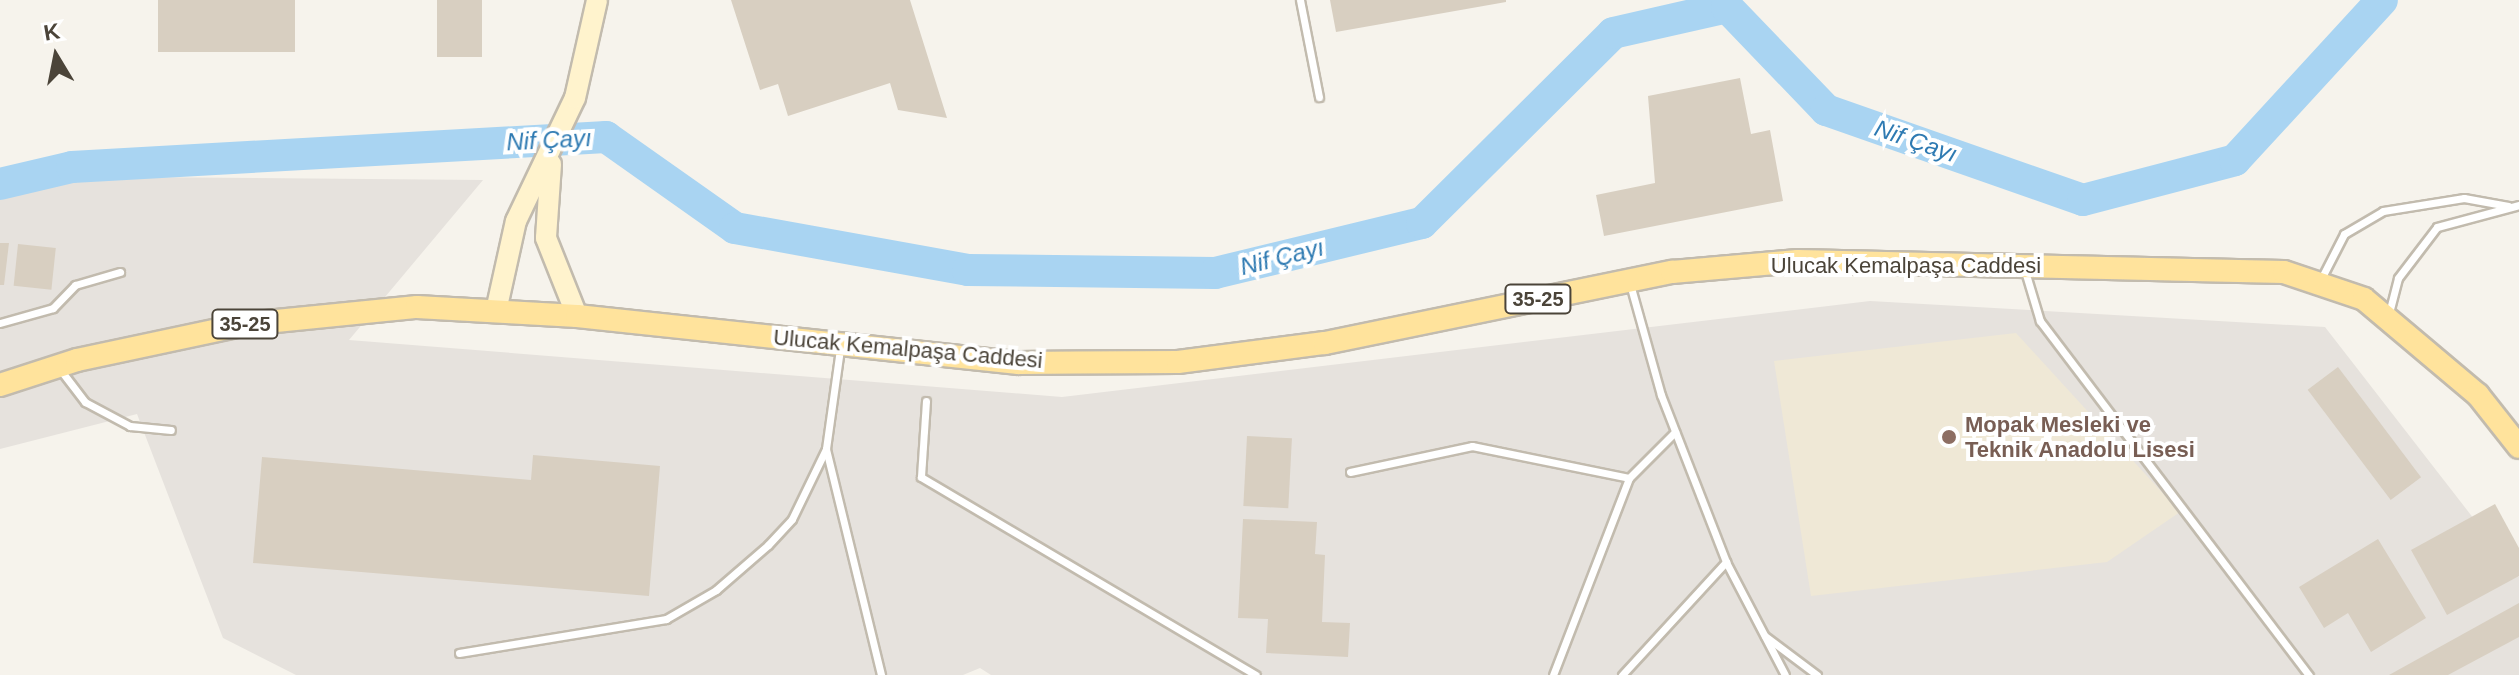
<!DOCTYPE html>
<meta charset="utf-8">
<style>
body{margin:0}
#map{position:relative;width:2519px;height:675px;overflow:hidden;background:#f6f3ec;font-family:Arial,sans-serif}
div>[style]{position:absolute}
.industrial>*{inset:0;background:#e6e2dd}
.education>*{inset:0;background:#efe8d6}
.river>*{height:32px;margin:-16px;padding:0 16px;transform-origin:16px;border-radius:16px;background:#a9d4f2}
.building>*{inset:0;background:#d8cfc1;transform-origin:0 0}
.roads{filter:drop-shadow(2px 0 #c2bbae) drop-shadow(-2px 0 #c2bbae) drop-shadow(0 2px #c2bbae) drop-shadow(0 -2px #c2bbae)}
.lane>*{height:7px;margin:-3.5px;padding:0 3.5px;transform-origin:3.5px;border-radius:3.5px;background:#fff}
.secondary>*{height:20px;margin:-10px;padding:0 10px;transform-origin:10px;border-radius:10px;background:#fff3cd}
.primary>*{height:22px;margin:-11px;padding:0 11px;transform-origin:11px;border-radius:11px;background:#ffe39c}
.dots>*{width:22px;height:22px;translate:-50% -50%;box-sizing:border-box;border:4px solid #fff;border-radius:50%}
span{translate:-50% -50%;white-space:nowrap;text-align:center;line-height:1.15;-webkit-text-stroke:8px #fff;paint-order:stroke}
.shield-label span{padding:2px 6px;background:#fff;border:2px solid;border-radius:6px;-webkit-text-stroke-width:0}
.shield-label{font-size:20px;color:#4b4439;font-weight:700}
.street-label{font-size:22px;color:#4b4439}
.education-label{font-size:22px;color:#785e54;font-weight:700}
.left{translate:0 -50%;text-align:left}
.water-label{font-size:24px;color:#2e7ab2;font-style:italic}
.north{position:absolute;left:16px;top:16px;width:80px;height:80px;-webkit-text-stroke:6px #fff;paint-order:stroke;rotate:350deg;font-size:22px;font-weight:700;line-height:32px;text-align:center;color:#4b4439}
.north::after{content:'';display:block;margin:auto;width:28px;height:36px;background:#4b4439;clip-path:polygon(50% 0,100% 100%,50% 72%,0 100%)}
</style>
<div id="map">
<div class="industrial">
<div style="clip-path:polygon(0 176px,483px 180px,349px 340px,1062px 397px,1870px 301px,2325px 327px,2519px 577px,2519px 675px,991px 675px,980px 668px,963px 675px,296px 675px,223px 638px,137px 414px,0 449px)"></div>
</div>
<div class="education">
<div style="clip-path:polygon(2016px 333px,2180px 512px,2107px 562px,1811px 596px,1774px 361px)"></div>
</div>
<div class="river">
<div style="left:0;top:184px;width:74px;rotate:-13.3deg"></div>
<div style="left:72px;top:167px;width:535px;rotate:-3.22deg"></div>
<div style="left:606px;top:137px;width:158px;rotate:35.2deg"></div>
<div style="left:735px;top:228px;width:237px;rotate:10.2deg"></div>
<div style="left:968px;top:270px;width:247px;rotate:0.7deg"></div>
<div style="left:1215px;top:273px;width:213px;rotate:-13.6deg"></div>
<div style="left:1422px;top:223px;width:269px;rotate:-44.8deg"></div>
<div style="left:1613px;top:33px;width:117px;rotate:-12.8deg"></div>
<div style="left:1727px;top:7px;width:143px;rotate:46.1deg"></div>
<div style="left:1826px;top:110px;width:272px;rotate:19.3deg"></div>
<div style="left:2083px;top:200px;width:157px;rotate:-14.7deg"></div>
<div style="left:2235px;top:160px;width:217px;rotate:-47.4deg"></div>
</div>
<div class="building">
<div style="left:158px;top:0;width:137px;height:52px"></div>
<div style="left:437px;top:0;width:45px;height:57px"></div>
<div style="clip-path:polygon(731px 0,910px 0,947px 118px,898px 110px,890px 83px,788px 116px,778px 84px,760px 90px)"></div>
<div style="clip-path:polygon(1330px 0,1506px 0,1506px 2px,1336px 32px)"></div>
<div style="clip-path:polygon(1740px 78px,1751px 134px,1770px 130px,1783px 201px,1604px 236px,1596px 195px,1655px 183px,1648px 96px)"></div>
<div style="clip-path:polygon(0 243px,9px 243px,4px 285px,0 285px)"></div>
<div style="left:18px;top:244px;width:38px;height:42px;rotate:6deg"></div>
<div style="left:2338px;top:367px;width:138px;height:38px;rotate:53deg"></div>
<div style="left:1247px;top:436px;width:45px;height:70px;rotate:3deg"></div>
<div style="clip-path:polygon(533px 455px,660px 466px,649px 596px,253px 563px,262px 457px,531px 480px)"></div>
<div style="clip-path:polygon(2495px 504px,2519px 548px,2519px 576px,2447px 615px,2411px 550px)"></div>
<div style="clip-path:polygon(1243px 519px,1317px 522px,1315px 554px,1325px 555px,1322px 622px,1350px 623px,1348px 657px,1266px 653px,1268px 619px,1238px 618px)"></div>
<div style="clip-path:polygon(2378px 539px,2426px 618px,2371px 652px,2348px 613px,2324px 628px,2299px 587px)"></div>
<div style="clip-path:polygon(2519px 603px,2519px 637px,2448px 675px,2389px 675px)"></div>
</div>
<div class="roads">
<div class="lane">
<div style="left:1300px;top:0;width:99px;rotate:78.9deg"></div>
<div style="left:2025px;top:271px;width:52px;rotate:73.3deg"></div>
<div style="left:2040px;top:321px;width:445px;rotate:52.8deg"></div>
<div style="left:2320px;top:281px;width:53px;rotate:-62.9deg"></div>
<div style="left:2344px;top:234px;width:45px;rotate:-30.5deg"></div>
<div style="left:2383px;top:211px;width:82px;rotate:-9.1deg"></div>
<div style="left:2464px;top:198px;width:45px;rotate:10.3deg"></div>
<div style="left:1630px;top:284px;width:115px;rotate:74.4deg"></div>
<div style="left:1661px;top:395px;width:179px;rotate:68.7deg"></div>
<div style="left:1726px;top:562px;width:127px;rotate:62.4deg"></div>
<div style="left:2388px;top:317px;width:40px;rotate:-75.6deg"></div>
<div style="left:2398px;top:278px;width:64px;rotate:-52.6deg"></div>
<div style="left:2437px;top:227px;width:85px;rotate:-15deg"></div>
<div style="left:0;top:323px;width:55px;rotate:-15.8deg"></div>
<div style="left:53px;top:308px;width:32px;rotate:-46deg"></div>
<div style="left:75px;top:285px;width:47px;rotate:-16.1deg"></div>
<div style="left:840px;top:349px;width:101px;rotate:98deg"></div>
<div style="left:826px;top:449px;width:233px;rotate:76.3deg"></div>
<div style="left:59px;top:368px;width:43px;rotate:52.6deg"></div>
<div style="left:85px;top:402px;width:51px;rotate:28.1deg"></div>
<div style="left:130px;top:426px;width:41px;rotate:5.6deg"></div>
<div style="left:926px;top:401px;width:76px;rotate:93.8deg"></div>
<div style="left:921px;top:477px;width:389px;rotate:30.6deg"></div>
<div style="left:1350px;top:472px;width:125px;rotate:-12deg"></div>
<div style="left:1472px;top:446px;width:160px;rotate:11.5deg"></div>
<div style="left:1765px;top:636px;width:65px;rotate:36.9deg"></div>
<div style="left:459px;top:653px;width:210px;rotate:-9.3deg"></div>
<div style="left:666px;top:619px;width:58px;rotate:-30.1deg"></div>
<div style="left:716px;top:590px;width:69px;rotate:-40.9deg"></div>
<div style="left:768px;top:545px;width:35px;rotate:-47deg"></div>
<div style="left:792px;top:519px;width:78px;rotate:-64.1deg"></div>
<div style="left:1553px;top:675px;width:211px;rotate:-68.9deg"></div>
<div style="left:1629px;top:478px;width:65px;rotate:-45deg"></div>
<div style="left:1622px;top:675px;width:154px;rotate:-47.4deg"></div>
</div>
<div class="secondary">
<div style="left:551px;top:164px;width:74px;rotate:93.9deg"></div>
<div style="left:546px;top:238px;width:84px;rotate:68.3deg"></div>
<div style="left:496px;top:311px;width:92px;rotate:-77.5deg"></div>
<div style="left:516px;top:221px;width:136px;rotate:-64.4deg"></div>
<div style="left:575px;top:98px;width:100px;rotate:-77.3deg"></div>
</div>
<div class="primary">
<div style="left:0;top:385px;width:81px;rotate:-18deg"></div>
<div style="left:77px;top:360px;width:173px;rotate:-12deg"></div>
<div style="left:246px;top:324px;width:172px;rotate:-5.7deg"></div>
<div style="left:417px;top:307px;width:160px;rotate:3.2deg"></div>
<div style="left:577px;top:316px;width:444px;rotate:6.1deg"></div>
<div style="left:1019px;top:363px;width:159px;rotate:-0.4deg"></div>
<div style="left:1178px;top:362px;width:148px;rotate:-7.4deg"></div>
<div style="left:1325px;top:343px;width:354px;rotate:-11.6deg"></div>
<div style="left:1672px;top:272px;width:126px;rotate:-5deg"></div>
<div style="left:1798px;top:261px;width:486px;rotate:1.3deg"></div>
<div style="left:2284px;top:272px;width:84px;rotate:18.6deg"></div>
<div style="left:2364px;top:299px;width:149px;rotate:40.1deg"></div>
<div style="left:2478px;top:395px;width:66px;rotate:51.7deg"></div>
</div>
</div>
<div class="dots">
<div style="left:1949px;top:437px;background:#8d6e63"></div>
</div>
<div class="shield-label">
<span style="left:1538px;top:299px">35-25</span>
<span style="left:245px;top:324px">35-25</span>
</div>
<div class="street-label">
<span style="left:1906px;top:266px">Ulucak Kemalpaşa Caddesi</span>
<span style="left:908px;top:349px;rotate:5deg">Ulucak Kemalpaşa Caddesi</span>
</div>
<div class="education-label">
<span class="left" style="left:1965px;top:437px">Mopak Mesleki ve<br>Teknik Anadolu Lisesi</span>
</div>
<div class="water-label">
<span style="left:549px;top:140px;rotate:-3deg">Nif Çayı</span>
<span style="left:1916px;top:141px;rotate:19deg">Nif Çayı</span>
<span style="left:1282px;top:257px;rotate:-14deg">Nif Çayı</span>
</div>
<div class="north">K</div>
</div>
